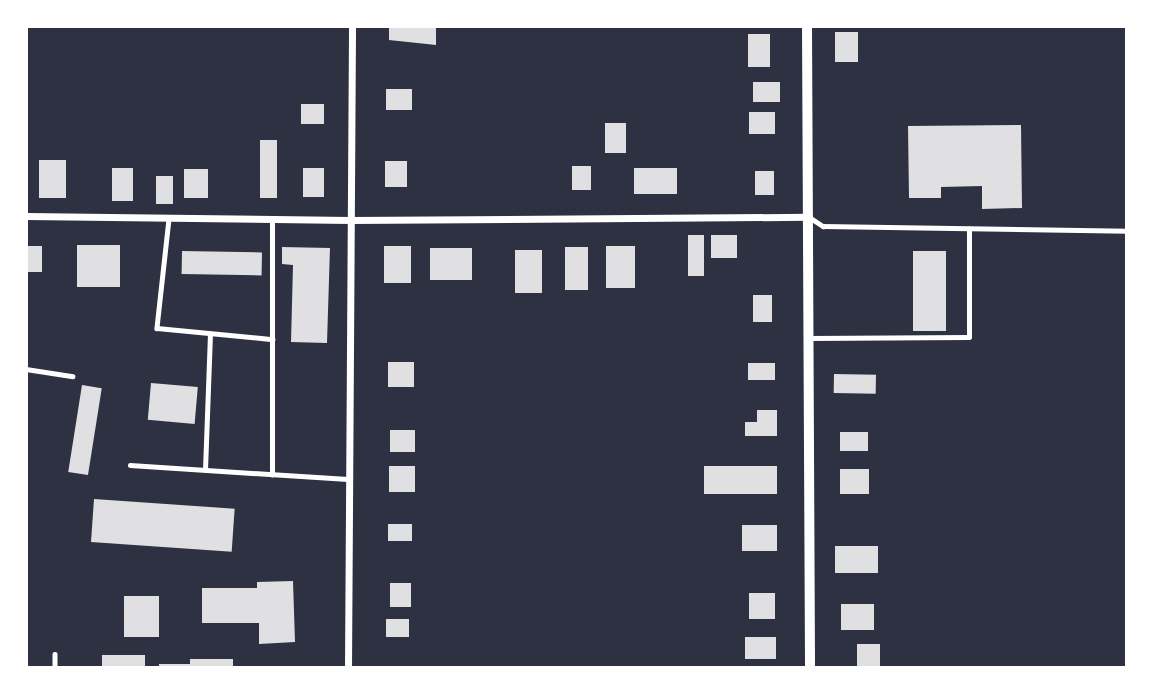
<!DOCTYPE html>
<style>
body{margin:0}
#map{position:relative;width:1153px;height:694px;overflow:hidden;background:#2d3142;font-family:"Libre Baskerville",serif}
div>[style]{position:absolute}
.building>*{inset:0;background:#e0e0e3;transform-origin:0 0}
.service>*{height:4.5px;margin:-2.25px;padding:0 2.25px;transform-origin:2.25px;border-radius:2.25px;background:#fff}
.minor>*{height:7px;margin:-3.5px;padding:0 3.5px;transform-origin:3.5px;border-radius:3.5px;background:#fff}
.tertiary>*{height:10px;margin:-5px;padding:0 5px;transform-origin:5px;border-radius:5px;background:#fff}
span{translate:-50% -50%;white-space:nowrap;text-align:center;line-height:1.15;-webkit-text-stroke:7px #fff;paint-order:stroke}
.frame{position:absolute;inset:0;border:28px solid #fff;pointer-events:none}
</style>
<div id="map">
<div class="building">
<div style="clip-path:polygon(389px 26px,436px 26px,436px 45px,389px 40px)"></div>
<div style="left:835px;top:32px;width:23px;height:30px"></div>
<div style="left:748px;top:34px;width:22px;height:33px"></div>
<div style="left:753px;top:82px;width:27px;height:20px"></div>
<div style="left:386px;top:89px;width:26px;height:21px"></div>
<div style="left:301px;top:104px;width:23px;height:20px"></div>
<div style="left:749px;top:112px;width:26px;height:22px"></div>
<div style="left:605px;top:123px;width:21px;height:30px"></div>
<div style="clip-path:polygon(1021px 125px,1022px 208px,982px 209px,982px 186px,941px 187px,941px 198px,909px 198px,908px 126px)"></div>
<div style="left:260px;top:140px;width:17px;height:58px"></div>
<div style="left:39px;top:160px;width:27px;height:38px"></div>
<div style="left:385px;top:161px;width:22px;height:26px"></div>
<div style="left:572px;top:166px;width:19px;height:24px"></div>
<div style="left:112px;top:168px;width:21px;height:33px"></div>
<div style="left:303px;top:168px;width:21px;height:29px"></div>
<div style="left:634px;top:168px;width:43px;height:26px"></div>
<div style="left:184px;top:169px;width:24px;height:29px"></div>
<div style="left:755px;top:171px;width:19px;height:24px"></div>
<div style="left:156px;top:176px;width:17px;height:28px"></div>
<div style="left:688px;top:235px;width:16px;height:41px"></div>
<div style="left:711px;top:235px;width:26px;height:23px"></div>
<div style="left:77px;top:245px;width:43px;height:42px"></div>
<div style="left:26px;top:246px;width:16px;height:26px"></div>
<div style="left:384px;top:246px;width:27px;height:37px"></div>
<div style="left:606px;top:246px;width:29px;height:42px"></div>
<div style="clip-path:polygon(282px 247px,330px 248px,327px 343px,291px 342px,293px 265px,282px 264px)"></div>
<div style="left:565px;top:247px;width:23px;height:43px"></div>
<div style="left:430px;top:248px;width:42px;height:32px"></div>
<div style="left:515px;top:250px;width:27px;height:43px"></div>
<div style="left:182px;top:251px;width:80px;height:23px;rotate:1deg"></div>
<div style="left:913px;top:251px;width:33px;height:80px"></div>
<div style="left:753px;top:295px;width:19px;height:27px"></div>
<div style="left:388px;top:362px;width:26px;height:25px"></div>
<div style="left:748px;top:363px;width:27px;height:17px"></div>
<div style="left:834px;top:374px;width:42px;height:19px;rotate:1deg"></div>
<div style="left:151px;top:383px;width:47px;height:37px;rotate:5deg"></div>
<div style="left:82px;top:385px;width:20px;height:88px;rotate:9deg"></div>
<div style="clip-path:polygon(757px 410px,777px 410px,777px 436px,745px 436px,745px 422px,757px 422px)"></div>
<div style="left:390px;top:430px;width:25px;height:22px"></div>
<div style="left:840px;top:432px;width:28px;height:19px"></div>
<div style="left:389px;top:466px;width:26px;height:26px"></div>
<div style="left:704px;top:466px;width:73px;height:28px"></div>
<div style="left:840px;top:469px;width:29px;height:25px"></div>
<div style="left:94px;top:499px;width:141px;height:43px;rotate:4deg"></div>
<div style="left:388px;top:524px;width:24px;height:17px"></div>
<div style="left:742px;top:525px;width:35px;height:26px"></div>
<div style="left:835px;top:546px;width:43px;height:27px"></div>
<div style="clip-path:polygon(293px 581px,295px 642px,259px 644px,259px 623px,202px 623px,202px 588px,257px 588px,257px 582px)"></div>
<div style="left:390px;top:583px;width:21px;height:24px"></div>
<div style="left:749px;top:593px;width:26px;height:26px"></div>
<div style="left:124px;top:596px;width:35px;height:41px"></div>
<div style="left:841px;top:604px;width:33px;height:26px"></div>
<div style="left:386px;top:619px;width:23px;height:18px"></div>
<div style="left:745px;top:637px;width:31px;height:22px"></div>
<div style="left:857px;top:644px;width:23px;height:24px"></div>
<div style="left:102px;top:655px;width:43px;height:13px"></div>
<div style="clip-path:polygon(190px 659px,233px 659px,233px 668px,159px 668px,159px 664px,190px 664px)"></div>
</div>
<div class="service">
<div style="left:809px;top:217px;width:17px;rotate:33deg"></div>
<div style="left:823px;top:226px;width:304px;rotate:0.9deg"></div>
<div style="left:169px;top:219px;width:110px;rotate:96.3deg"></div>
<div style="left:157px;top:328px;width:116px;rotate:5.5deg"></div>
<div style="left:809px;top:338px;width:160px;rotate:-0.4deg"></div>
<div style="left:969px;top:337px;width:108px;rotate:-90deg"></div>
<div style="left:26px;top:369px;width:47px;rotate:8.7deg"></div>
<div style="left:130px;top:465px;width:218px;rotate:3.7deg"></div>
<div style="left:205px;top:470px;width:135px;rotate:-87.9deg"></div>
<div style="left:272px;top:475px;width:255px;rotate:-90deg"></div>
<div style="left:55px;top:654px;width:14px;rotate:90deg"></div>
</div>
<div class="minor">
<div style="left:26px;top:216px;width:324px;rotate:0.7deg"></div>
<div style="left:350px;top:220px;width:459px;rotate:-0.4deg"></div>
<div style="left:348px;top:668px;width:642px;rotate:-89.64deg"></div>
</div>
<div class="tertiary">
<div style="left:807px;top:26px;width:642px;rotate:89.73deg"></div>
</div>
<div class="frame"></div>
</div>
